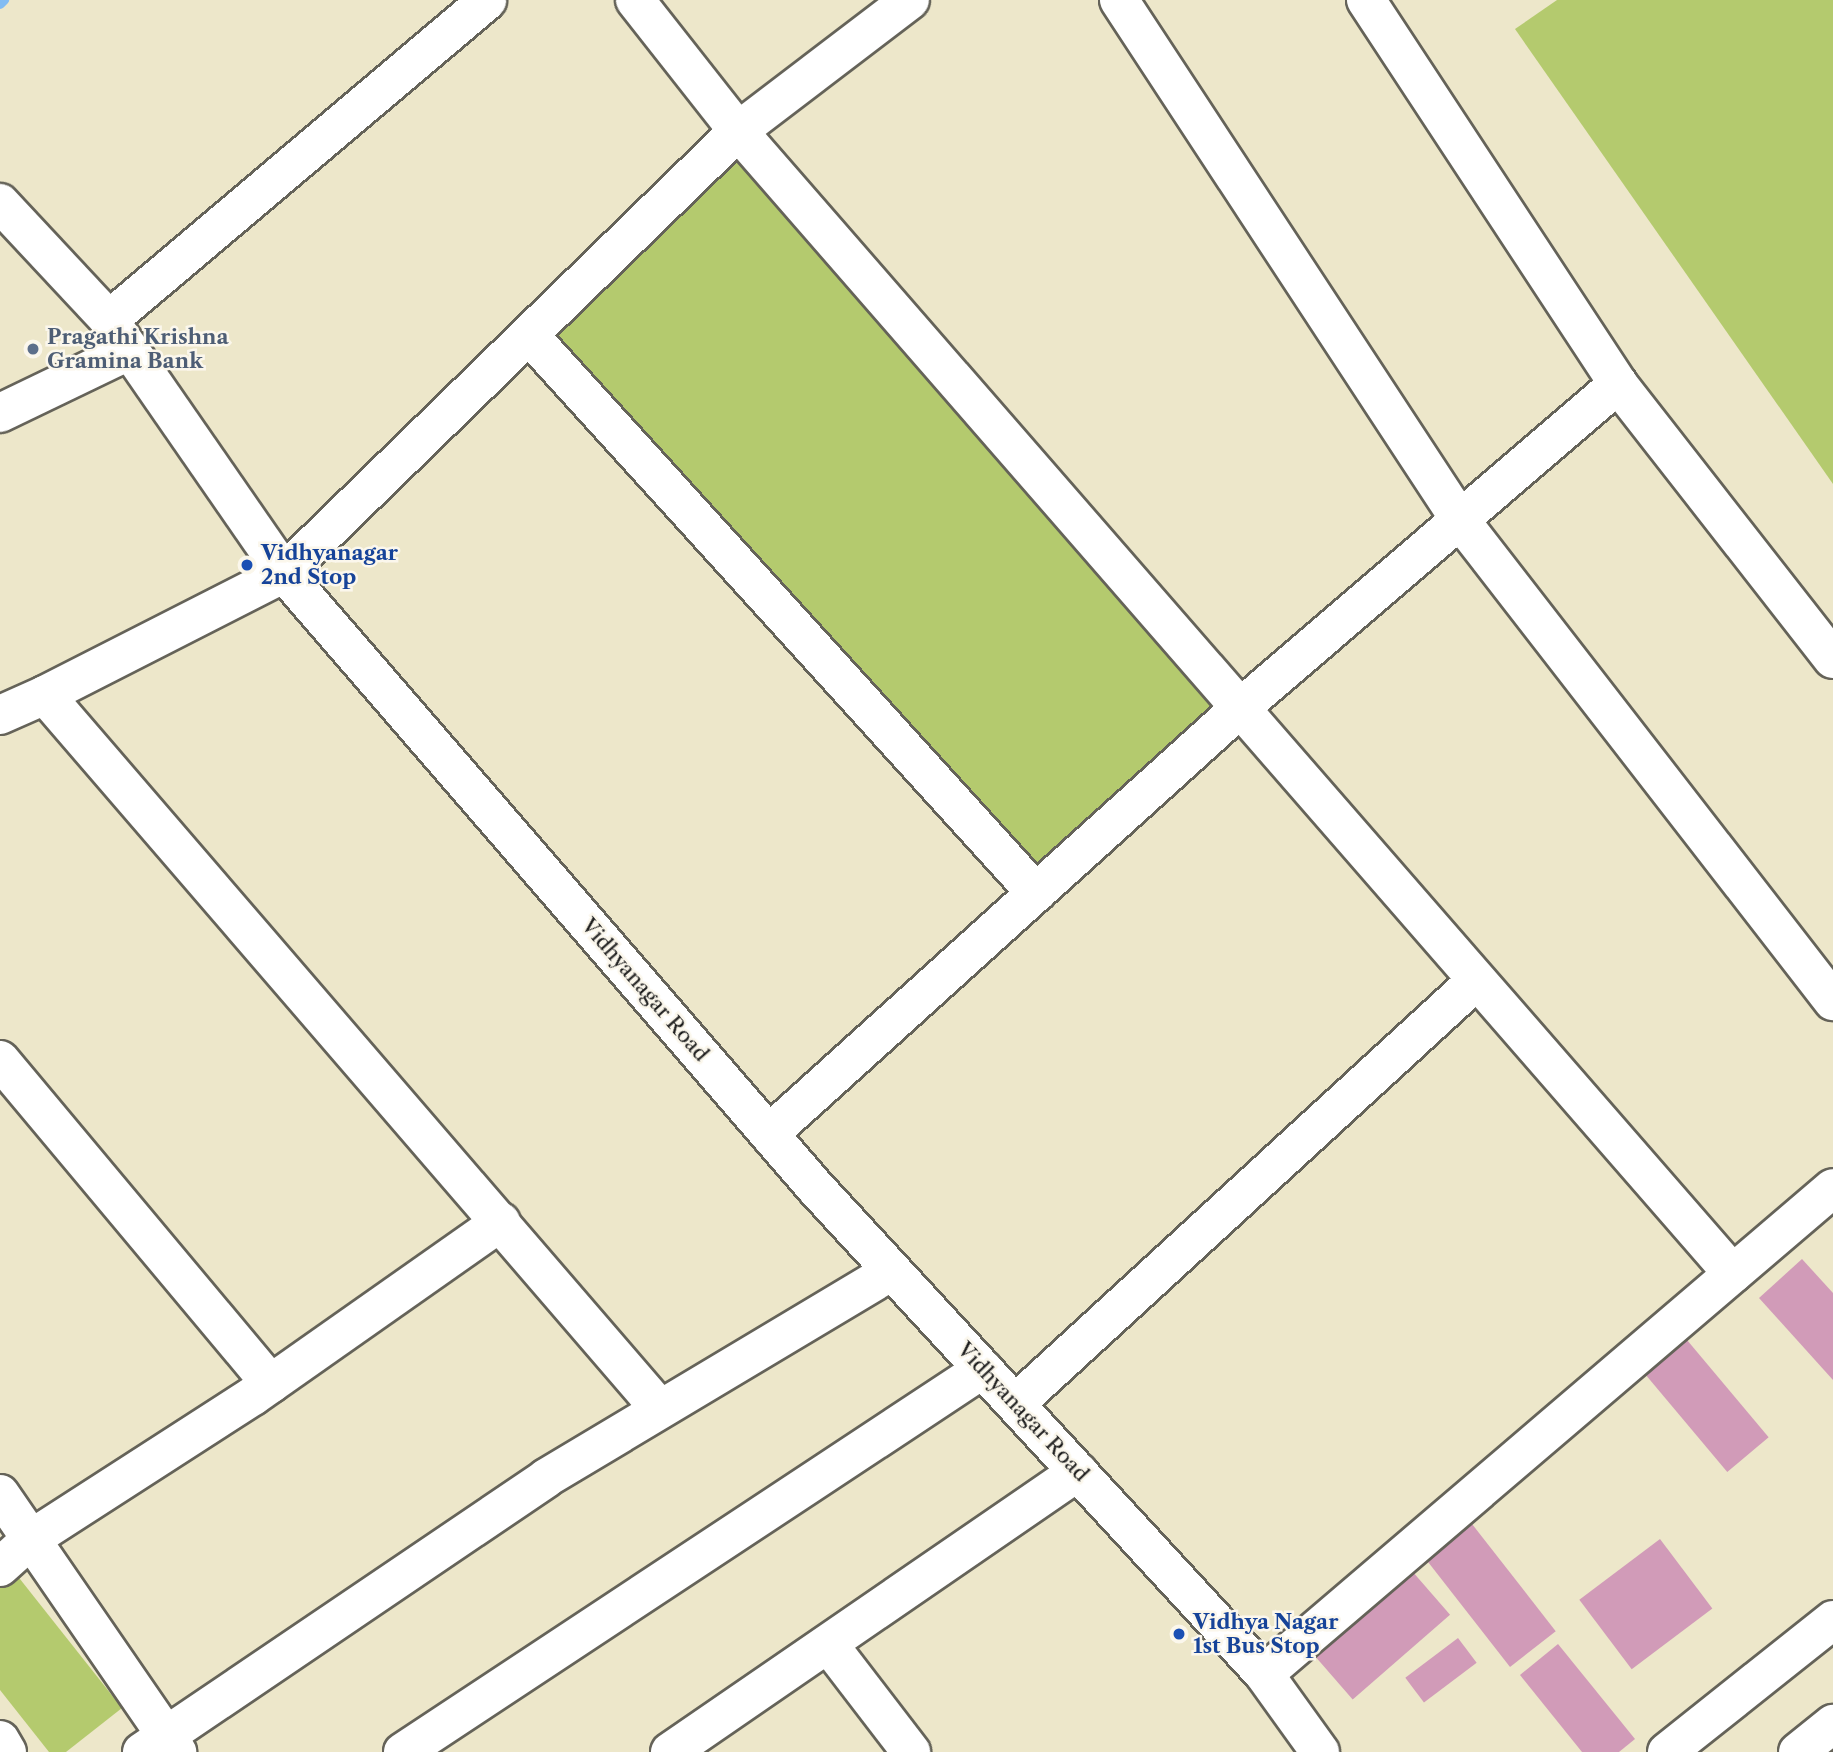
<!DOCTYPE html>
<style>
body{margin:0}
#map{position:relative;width:1833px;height:1752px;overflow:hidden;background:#ede7ca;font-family:"Libre Caslon Text",serif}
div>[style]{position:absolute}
.green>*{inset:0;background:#b4ca6e;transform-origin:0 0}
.stream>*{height:10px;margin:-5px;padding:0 5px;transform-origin:5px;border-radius:5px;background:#82bcf3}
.building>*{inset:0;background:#d19bb8;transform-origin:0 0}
.roads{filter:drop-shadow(2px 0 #656359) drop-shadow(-2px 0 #656359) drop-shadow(0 2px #656359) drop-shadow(0 -2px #656359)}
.minor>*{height:38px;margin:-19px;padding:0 19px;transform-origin:19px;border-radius:19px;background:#fff}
.dots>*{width:19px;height:19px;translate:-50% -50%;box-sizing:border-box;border:4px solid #fbf7ec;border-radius:50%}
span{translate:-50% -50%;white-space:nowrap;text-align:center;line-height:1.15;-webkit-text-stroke:5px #fbf7ec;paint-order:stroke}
.service-label{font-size:21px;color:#4e5e75;font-weight:700}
.left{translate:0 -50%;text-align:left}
.transit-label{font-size:21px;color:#164399;font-weight:700}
.street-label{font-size:21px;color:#1c1c1c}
</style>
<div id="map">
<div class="green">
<div style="clip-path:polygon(1557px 0,1833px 0,1833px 484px,1515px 29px)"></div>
<div style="left:736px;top:158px;width:733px;height:258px;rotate:49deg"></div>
<div style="clip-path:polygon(16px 1574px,122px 1708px,66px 1752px,49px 1752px,0 1690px,0 1587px)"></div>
</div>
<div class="stream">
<div style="left:0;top:4px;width:6px;rotate:-45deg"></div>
</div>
<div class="building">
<div style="clip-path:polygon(1802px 1259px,1833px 1293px,1833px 1380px,1759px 1298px)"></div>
<div style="left:1687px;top:1340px;width:127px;height:54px;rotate:50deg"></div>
<div style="left:1472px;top:1524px;width:136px;height:58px;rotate:52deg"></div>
<div style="left:1660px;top:1539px;width:87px;height:101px;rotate:53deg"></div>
<div style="left:1412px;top:1571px;width:58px;height:129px;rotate:49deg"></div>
<div style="left:1458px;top:1638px;width:31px;height:66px;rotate:53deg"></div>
<div style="clip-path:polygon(1558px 1644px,1635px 1739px,1619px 1752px,1582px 1752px,1520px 1675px)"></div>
</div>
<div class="roads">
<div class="minor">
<div style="left:635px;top:0;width:167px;rotate:51.8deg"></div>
<div style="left:738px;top:131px;width:1515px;rotate:48.96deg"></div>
<div style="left:1119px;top:0;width:622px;rotate:56.74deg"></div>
<div style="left:1460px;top:520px;width:609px;rotate:52.21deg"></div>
<div style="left:1366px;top:0;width:459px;rotate:56.7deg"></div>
<div style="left:1618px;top:384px;width:349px;rotate:52deg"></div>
<div style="left:0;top:203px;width:160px;rotate:47deg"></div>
<div style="left:109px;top:320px;width:308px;rotate:55.3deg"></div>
<div style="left:284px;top:573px;width:810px;rotate:49.15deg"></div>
<div style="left:814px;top:1186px;width:664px;rotate:47.32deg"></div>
<div style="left:1264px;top:1674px;width:96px;rotate:54.3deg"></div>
<div style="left:109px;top:320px;width:495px;rotate:-40.2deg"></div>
<div style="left:529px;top:335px;width:754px;rotate:47.74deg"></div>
<div style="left:0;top:413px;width:143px;rotate:-25.7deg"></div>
<div style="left:45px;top:695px;width:268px;rotate:-27deg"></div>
<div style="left:284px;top:573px;width:634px;rotate:-44.23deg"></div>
<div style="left:738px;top:131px;width:216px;rotate:-37.3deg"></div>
<div style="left:0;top:715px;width:49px;rotate:-24deg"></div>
<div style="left:45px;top:695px;width:942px;rotate:49.26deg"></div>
<div style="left:0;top:1060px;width:422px;rotate:50.1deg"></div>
<div style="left:769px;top:1134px;width:632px;rotate:-42.12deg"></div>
<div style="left:1238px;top:710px;width:501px;rotate:-40.63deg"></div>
<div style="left:1015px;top:1404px;width:626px;rotate:-42.54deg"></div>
<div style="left:0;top:1494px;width:313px;rotate:55.5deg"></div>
<div style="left:0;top:1567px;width:42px;rotate:-42.1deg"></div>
<div style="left:31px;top:1539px;width:264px;rotate:-32.8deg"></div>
<div style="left:253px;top:1396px;width:303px;rotate:-35.1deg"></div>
<div style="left:829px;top:1645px;width:135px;rotate:52.5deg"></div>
<div style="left:1264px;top:1674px;width:748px;rotate:-40.5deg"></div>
<div style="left:0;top:1740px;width:14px;rotate:60deg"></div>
<div style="left:142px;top:1752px;width:488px;rotate:-34.1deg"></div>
<div style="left:546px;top:1478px;width:403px;rotate:-30.9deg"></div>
<div style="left:403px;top:1752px;width:695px;rotate:-33.44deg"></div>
<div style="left:670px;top:1752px;width:495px;rotate:-34.5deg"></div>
<div style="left:1667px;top:1752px;width:212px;rotate:-38.5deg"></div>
<div style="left:1798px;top:1752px;width:45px;rotate:-38.7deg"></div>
</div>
</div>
<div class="dots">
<div style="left:33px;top:349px;background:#5c6f8a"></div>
<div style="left:247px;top:565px;background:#1a4fb4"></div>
<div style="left:1179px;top:1634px;background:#1a4fb4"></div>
</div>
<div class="service-label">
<span class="left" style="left:47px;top:349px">Pragathi Krishna<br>Gramina Bank</span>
</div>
<div class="transit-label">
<span class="left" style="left:261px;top:565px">Vidhyanagar<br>2nd Stop</span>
<span class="left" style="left:1193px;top:1634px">Vidhya Nagar<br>1st Bus Stop</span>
</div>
<div class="street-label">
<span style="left:645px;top:990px;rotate:49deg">Vidhyanagar Road</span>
<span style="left:1023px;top:1412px;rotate:47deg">Vidhyanagar Road</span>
</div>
</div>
